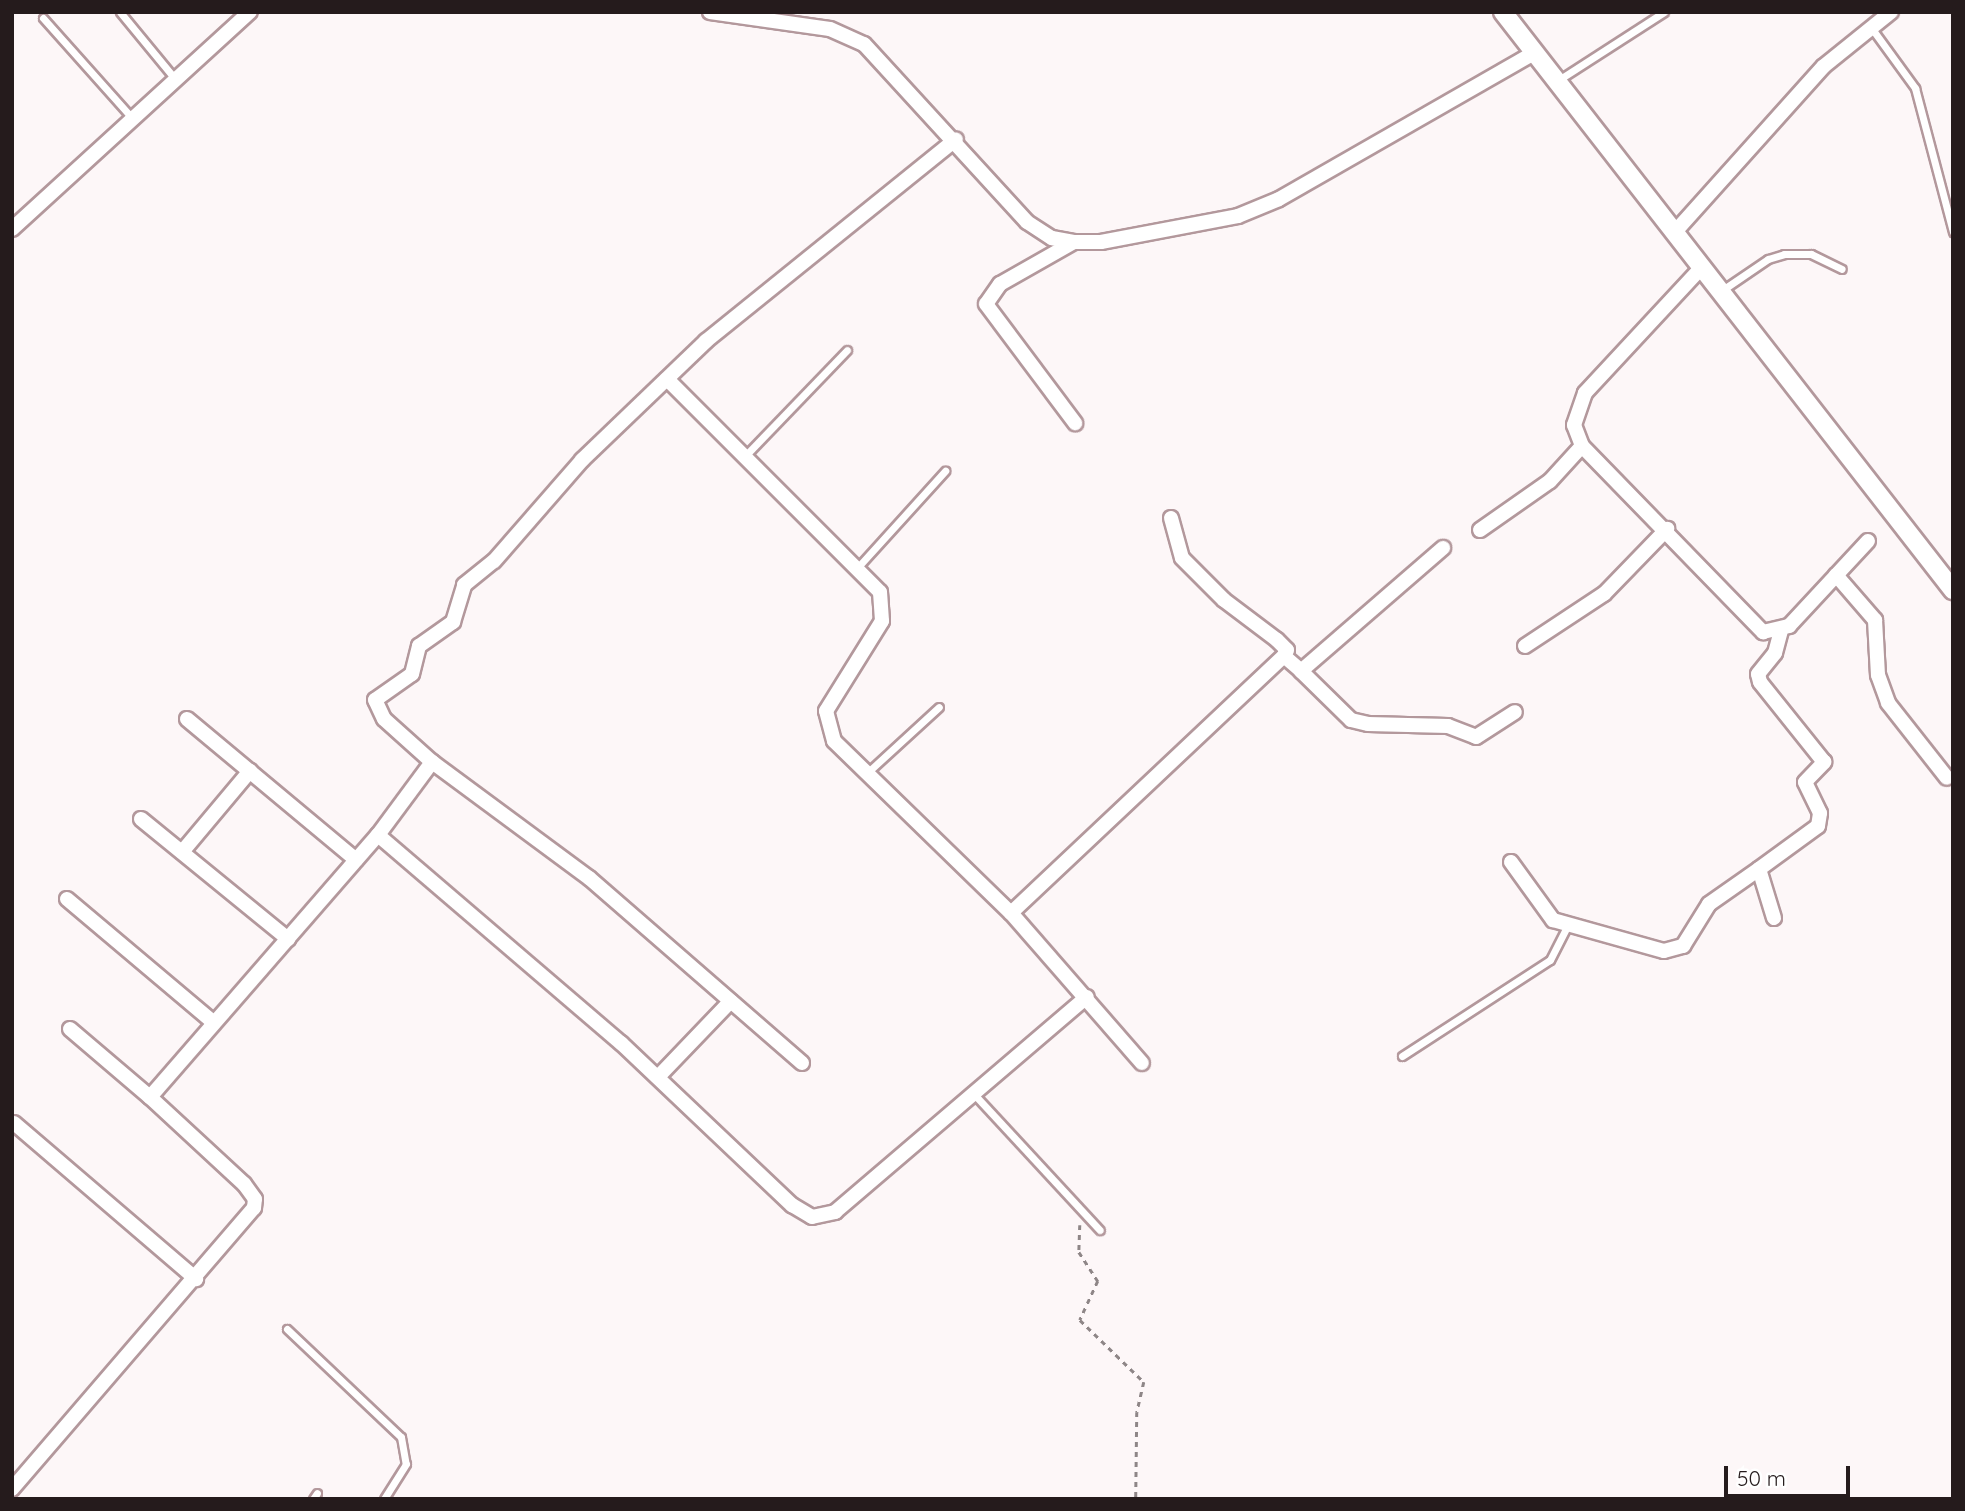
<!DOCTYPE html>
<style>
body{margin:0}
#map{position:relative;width:1965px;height:1511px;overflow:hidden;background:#fdf7f8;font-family:Quicksand,sans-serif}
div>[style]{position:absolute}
.path>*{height:2.5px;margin-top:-1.25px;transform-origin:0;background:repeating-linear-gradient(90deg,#8e8687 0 5px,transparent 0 10px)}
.roads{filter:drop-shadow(2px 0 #b3989c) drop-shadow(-2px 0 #b3989c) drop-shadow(0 2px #b3989c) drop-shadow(0 -2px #b3989c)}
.service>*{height:7px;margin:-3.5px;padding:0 3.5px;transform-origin:3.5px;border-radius:3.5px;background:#fff}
.minor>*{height:14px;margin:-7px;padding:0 7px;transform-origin:7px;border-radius:7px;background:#fff}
.tertiary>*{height:18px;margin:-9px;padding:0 9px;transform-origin:9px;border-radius:9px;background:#fff}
span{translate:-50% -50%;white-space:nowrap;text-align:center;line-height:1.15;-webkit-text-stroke:5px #fff;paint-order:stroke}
.frame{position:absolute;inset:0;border:14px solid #251b1c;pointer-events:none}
.scale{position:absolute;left:1724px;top:1466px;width:126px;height:32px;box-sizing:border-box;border:4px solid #251b1c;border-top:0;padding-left:9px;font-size:21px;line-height:24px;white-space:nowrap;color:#251b1c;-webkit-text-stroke:5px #fff;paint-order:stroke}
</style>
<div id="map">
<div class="path">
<div style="left:1080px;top:1225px;width:27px;rotate:92deg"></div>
<div style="left:1079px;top:1252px;width:35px;rotate:57deg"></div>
<div style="left:1098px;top:1281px;width:43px;rotate:114.8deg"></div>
<div style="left:1080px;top:1320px;width:89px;rotate:44.1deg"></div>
<div style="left:1144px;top:1382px;width:31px;rotate:103deg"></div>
<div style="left:1137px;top:1412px;width:87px;rotate:90.7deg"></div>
</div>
<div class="roads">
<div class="service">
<div style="left:120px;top:12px;width:88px;rotate:50.5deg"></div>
<div style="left:43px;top:18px;width:135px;rotate:48.3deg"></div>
<div style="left:1870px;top:26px;width:77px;rotate:54deg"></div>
<div style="left:1915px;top:88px;width:149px;rotate:75.2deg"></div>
<div style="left:1557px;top:81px;width:127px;rotate:-32.8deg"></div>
<div style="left:1721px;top:291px;width:57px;rotate:-34.2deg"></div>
<div style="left:1768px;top:259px;width:17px;rotate:-17deg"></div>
<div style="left:1784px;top:254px;width:27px"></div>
<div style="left:1811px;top:254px;width:34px;rotate:26deg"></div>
<div style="left:745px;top:456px;width:147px;rotate:-46.1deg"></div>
<div style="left:858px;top:567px;width:130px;rotate:-47.8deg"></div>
<div style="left:868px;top:772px;width:96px;rotate:-42.5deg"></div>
<div style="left:1402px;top:1056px;width:176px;rotate:-33deg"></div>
<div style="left:1550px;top:960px;width:38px;rotate:-63deg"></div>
<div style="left:972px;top:1092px;width:188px;rotate:47.2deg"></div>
<div style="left:287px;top:1329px;width:157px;rotate:43.5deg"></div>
<div style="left:401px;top:1437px;width:27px;rotate:80deg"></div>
<div style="left:406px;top:1464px;width:41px;rotate:122.2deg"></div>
<div style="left:313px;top:1499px;width:7px;rotate:-56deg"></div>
</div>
<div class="minor">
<div style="left:710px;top:12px;width:121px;rotate:8.1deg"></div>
<div style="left:830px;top:29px;width:37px;rotate:24deg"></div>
<div style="left:864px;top:44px;width:241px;rotate:47.5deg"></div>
<div style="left:1027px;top:222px;width:30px;rotate:33deg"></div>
<div style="left:1052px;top:238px;width:22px;rotate:10deg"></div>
<div style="left:1074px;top:242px;width:27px"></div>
<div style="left:1101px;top:242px;width:139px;rotate:-10.7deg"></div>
<div style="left:1238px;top:216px;width:44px;rotate:-22.5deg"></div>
<div style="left:1279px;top:199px;width:294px;rotate:-29.8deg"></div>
<div style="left:12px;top:229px;width:322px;rotate:-42.4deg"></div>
<div style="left:1674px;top:233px;width:224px;rotate:-48.1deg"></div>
<div style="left:1824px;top:66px;width:86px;rotate:-38.9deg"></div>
<div style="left:1074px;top:242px;width:85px;rotate:150.4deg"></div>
<div style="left:1000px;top:284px;width:24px;rotate:125deg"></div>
<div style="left:986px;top:304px;width:149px;rotate:53.2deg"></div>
<div style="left:1702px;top:267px;width:172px;rotate:132.9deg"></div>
<div style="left:1585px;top:393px;width:34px;rotate:109deg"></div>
<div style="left:1574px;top:425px;width:22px;rotate:69deg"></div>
<div style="left:1582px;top:446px;width:260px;rotate:45.8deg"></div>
<div style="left:1763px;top:632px;width:27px;rotate:-13deg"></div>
<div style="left:1789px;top:626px;width:116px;rotate:-47.1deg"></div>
<div style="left:667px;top:379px;width:301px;rotate:45deg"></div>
<div style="left:880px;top:592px;width:29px;rotate:86deg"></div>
<div style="left:882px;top:621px;width:106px;rotate:121.9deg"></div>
<div style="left:826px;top:711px;width:31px;rotate:75deg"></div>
<div style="left:834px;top:741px;width:247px;rotate:44.2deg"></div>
<div style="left:1011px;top:913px;width:199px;rotate:48.9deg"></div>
<div style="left:1171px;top:518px;width:41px;rotate:74.6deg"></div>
<div style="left:1182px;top:558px;width:59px;rotate:45deg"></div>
<div style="left:1224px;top:600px;width:66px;rotate:37deg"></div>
<div style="left:1277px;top:640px;width:14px;rotate:45deg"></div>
<div style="left:1287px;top:650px;width:7px;rotate:117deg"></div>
<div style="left:1480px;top:530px;width:85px;rotate:-35deg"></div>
<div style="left:1550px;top:481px;width:47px;rotate:-47.6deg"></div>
<div style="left:1836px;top:575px;width:60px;rotate:49.1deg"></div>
<div style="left:1875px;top:620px;width:55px;rotate:86.9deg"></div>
<div style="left:1878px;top:675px;width:30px;rotate:70deg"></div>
<div style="left:1888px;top:703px;width:95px;rotate:51.8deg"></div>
<div style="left:1525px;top:646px;width:95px;rotate:-33.4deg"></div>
<div style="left:1604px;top:594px;width:91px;rotate:-45.9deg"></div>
<div style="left:1301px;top:671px;width:70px;rotate:44.4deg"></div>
<div style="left:1351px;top:720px;width:17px;rotate:13deg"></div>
<div style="left:1368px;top:724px;width:80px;rotate:1.4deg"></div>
<div style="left:1448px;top:726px;width:30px;rotate:21deg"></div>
<div style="left:1476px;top:737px;width:46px;rotate:-32.7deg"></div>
<div style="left:187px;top:719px;width:220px;rotate:39.8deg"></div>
<div style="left:141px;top:819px;width:190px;rotate:39.2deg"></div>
<div style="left:378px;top:835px;width:320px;rotate:40.6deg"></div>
<div style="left:621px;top:1043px;width:236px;rotate:43.5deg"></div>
<div style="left:792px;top:1205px;width:23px;rotate:31deg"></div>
<div style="left:812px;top:1217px;width:24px;rotate:-12deg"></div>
<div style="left:835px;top:1212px;width:331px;rotate:-40.5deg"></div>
<div style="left:182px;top:852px;width:106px;rotate:-50deg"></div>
<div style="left:1511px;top:862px;width:72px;rotate:54.1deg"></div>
<div style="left:1553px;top:920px;width:115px;rotate:15.6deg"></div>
<div style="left:1664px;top:951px;width:20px;rotate:-15deg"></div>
<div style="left:1683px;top:946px;width:49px;rotate:-58.2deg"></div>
<div style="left:1709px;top:904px;width:61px;rotate:-35deg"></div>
<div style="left:67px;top:899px;width:191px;rotate:40.1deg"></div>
<div style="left:1011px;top:913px;width:375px;rotate:-43.3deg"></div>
<div style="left:1284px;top:656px;width:23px;rotate:41deg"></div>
<div style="left:1301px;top:671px;width:188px;rotate:-40.9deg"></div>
<div style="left:1774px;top:918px;width:51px;rotate:-107deg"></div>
<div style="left:1759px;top:869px;width:73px;rotate:-36.1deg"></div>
<div style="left:1818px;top:826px;width:13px;rotate:-81deg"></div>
<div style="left:1820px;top:813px;width:34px;rotate:-116deg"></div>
<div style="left:1805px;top:782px;width:28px;rotate:-46deg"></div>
<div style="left:1824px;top:762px;width:102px;rotate:-128.7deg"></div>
<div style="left:1760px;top:682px;width:8px;rotate:-104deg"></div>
<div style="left:1758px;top:674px;width:27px;rotate:-51deg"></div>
<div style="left:1775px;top:653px;width:23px;rotate:-75deg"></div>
<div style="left:70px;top:1029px;width:105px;rotate:40.4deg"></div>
<div style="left:802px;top:1063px;width:282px;rotate:-139deg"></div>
<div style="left:589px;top:878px;width:195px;rotate:-143.5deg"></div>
<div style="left:432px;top:762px;width:64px;rotate:-138.1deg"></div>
<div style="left:384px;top:719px;width:21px;rotate:-115deg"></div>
<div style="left:375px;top:700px;width:45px;rotate:-35.1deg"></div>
<div style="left:412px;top:674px;width:29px;rotate:-76deg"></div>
<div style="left:419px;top:646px;width:42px;rotate:-35.2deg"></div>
<div style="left:453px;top:622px;width:39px;rotate:-73deg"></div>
<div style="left:464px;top:585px;width:38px;rotate:-39deg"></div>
<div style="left:494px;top:561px;width:134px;rotate:-48.9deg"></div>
<div style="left:582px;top:460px;width:172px;rotate:-43.8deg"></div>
<div style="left:706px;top:341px;width:321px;rotate:-38.9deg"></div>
<div style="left:658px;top:1077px;width:105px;rotate:-46.2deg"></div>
<div style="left:14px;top:1123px;width:240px;rotate:40.6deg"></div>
<div style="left:12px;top:1489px;width:371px;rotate:-49.3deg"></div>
<div style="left:254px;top:1208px;width:9px;rotate:-84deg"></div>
<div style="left:255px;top:1199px;width:19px;rotate:-126deg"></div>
<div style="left:244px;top:1184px;width:128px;rotate:-137.2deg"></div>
<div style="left:150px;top:1097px;width:347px;rotate:-49deg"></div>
<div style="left:378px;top:835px;width:91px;rotate:-53.5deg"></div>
</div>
<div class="tertiary">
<div style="left:1503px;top:12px;width:733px;rotate:52.1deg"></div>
</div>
</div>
<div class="frame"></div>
<div class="scale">50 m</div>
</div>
